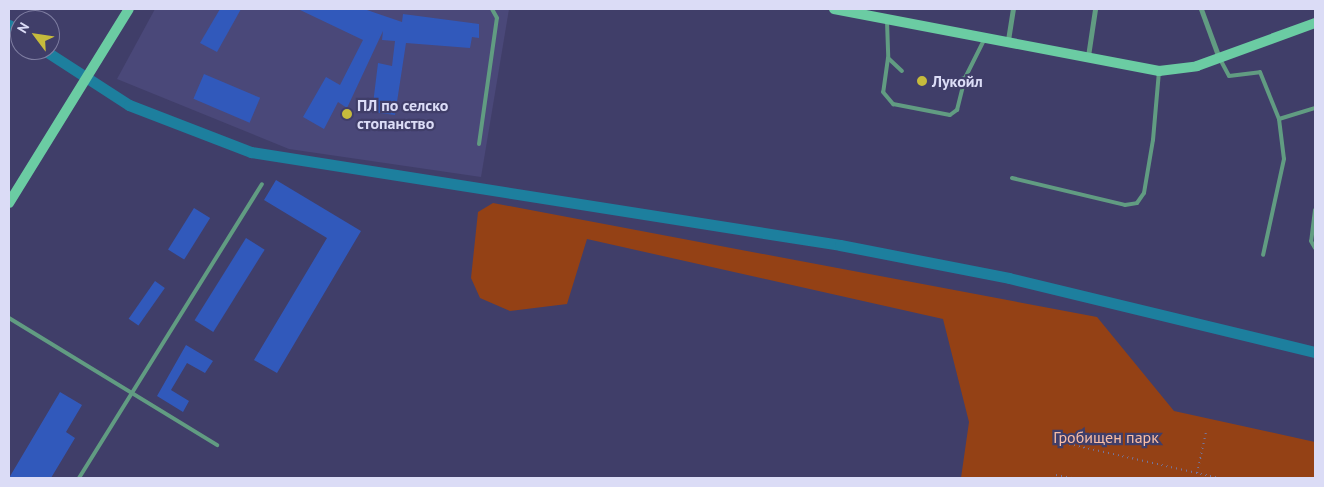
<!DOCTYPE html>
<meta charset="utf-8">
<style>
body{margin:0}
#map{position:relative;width:1324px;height:487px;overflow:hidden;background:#403e69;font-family:"PT Sans",sans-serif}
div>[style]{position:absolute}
.built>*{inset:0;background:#4a4879}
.green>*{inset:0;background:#944115}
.canal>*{height:11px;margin:-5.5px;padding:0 5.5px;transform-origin:5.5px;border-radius:5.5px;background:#1d7f9e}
.building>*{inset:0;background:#3159bb;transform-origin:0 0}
.path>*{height:2px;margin-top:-1px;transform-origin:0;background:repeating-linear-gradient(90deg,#757499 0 1px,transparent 0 5px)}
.service>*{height:4px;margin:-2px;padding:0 2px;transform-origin:2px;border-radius:2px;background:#619c82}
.minor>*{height:5px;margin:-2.5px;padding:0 2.5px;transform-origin:2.5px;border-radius:2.5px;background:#619c82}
.secondary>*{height:10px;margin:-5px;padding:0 5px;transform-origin:5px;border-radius:5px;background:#6bcca3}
.dots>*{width:14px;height:14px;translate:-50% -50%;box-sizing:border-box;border:2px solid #403e69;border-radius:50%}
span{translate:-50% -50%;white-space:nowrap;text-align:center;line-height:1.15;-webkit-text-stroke:4.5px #403e69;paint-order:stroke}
.poi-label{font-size:16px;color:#dbdcf6;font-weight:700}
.left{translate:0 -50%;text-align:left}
.park-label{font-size:16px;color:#f9bea5}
.frame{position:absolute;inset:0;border:10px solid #dbdcf6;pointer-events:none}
.north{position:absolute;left:10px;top:10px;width:50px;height:50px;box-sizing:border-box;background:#403e69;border:1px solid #7e7da1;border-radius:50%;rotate:301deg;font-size:14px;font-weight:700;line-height:20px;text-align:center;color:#dbdcf6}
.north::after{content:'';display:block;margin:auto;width:18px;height:22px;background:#c6bb3c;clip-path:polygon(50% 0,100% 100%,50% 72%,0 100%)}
</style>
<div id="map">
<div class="built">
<div style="clip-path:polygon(155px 9px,509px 9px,481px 177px,289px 149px,117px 79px)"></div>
</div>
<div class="green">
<div style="clip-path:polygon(493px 203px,1097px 317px,1174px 411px,1315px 442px,1315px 478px,961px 478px,969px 422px,943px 319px,587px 239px,567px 304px,510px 311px,480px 298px,471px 278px,478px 212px)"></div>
</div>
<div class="canal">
<div style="left:9px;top:25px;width:14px;rotate:36deg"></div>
<div style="left:44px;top:50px;width:101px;rotate:32.9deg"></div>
<div style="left:129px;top:105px;width:131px;rotate:21.1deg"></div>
<div style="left:251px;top:152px;width:596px;rotate:8.97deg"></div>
<div style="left:840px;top:245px;width:172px;rotate:11deg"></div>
<div style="left:1009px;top:278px;width:315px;rotate:13.6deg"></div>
</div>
<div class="building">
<div style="clip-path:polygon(220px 9px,241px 9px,217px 52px,200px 43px)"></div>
<div style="clip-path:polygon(298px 9px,364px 9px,402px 22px,403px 14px,479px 24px,479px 38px,472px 37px,470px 48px,406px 43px,395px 115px,372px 112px,378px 63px,392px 66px,395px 41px,382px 40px,383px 31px,347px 108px,338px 102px,324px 129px,303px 117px,326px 77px,340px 85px,363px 40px)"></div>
<div style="left:204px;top:74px;width:61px;height:27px;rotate:23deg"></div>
<div style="clip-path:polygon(276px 180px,361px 231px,277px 373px,254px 360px,327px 238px,264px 200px)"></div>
<div style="left:194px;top:208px;width:19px;height:49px;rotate:32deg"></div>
<div style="left:246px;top:238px;width:22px;height:97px;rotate:32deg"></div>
<div style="left:155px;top:281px;width:12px;height:46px;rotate:35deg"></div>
<div style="clip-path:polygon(186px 345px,213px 361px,205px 373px,187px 363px,171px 390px,189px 401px,183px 412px,157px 396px)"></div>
<div style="clip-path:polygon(60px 392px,82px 405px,66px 432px,75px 438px,51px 478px,9px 478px)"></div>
</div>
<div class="path">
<div style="left:1064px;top:443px;width:159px;rotate:12.7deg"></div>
<div style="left:1056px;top:475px;width:16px;rotate:11deg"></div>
<div style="left:1196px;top:478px;width:47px;rotate:-77.7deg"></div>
</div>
<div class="service">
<div style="left:887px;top:21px;width:37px;rotate:88deg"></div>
<div style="left:888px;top:58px;width:19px;rotate:43deg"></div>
<div style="left:888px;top:58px;width:34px;rotate:98deg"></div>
<div style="left:883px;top:92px;width:16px;rotate:50deg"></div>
<div style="left:893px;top:104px;width:58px;rotate:10.9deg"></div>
<div style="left:950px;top:115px;width:9px;rotate:-36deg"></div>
<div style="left:957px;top:110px;width:33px;rotate:-76deg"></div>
<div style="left:1220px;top:59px;width:19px;rotate:62deg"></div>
<div style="left:1229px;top:76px;width:31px;rotate:-7deg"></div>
<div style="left:1260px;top:72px;width:51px;rotate:68deg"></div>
<div style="left:1279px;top:119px;width:40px;rotate:82.9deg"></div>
<div style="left:1284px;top:159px;width:98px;rotate:102.3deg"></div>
<div style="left:946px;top:83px;width:20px;rotate:-15deg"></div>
<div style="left:965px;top:78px;width:45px;rotate:-63.4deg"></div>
<div style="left:1279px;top:119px;width:38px;rotate:-17deg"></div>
<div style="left:479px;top:144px;width:127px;rotate:-81.9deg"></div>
<div style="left:497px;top:18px;width:10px;rotate:-119deg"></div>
<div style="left:1012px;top:178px;width:116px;rotate:13.4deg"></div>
<div style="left:1125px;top:205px;width:12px;rotate:-9deg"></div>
<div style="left:1137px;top:203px;width:12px;rotate:-55deg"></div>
<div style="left:1144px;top:193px;width:54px;rotate:-80.4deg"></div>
<div style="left:1153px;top:140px;width:68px;rotate:-85deg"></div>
<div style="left:1315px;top:210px;width:31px;rotate:97deg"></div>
<div style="left:1311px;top:241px;width:8px;rotate:60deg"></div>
<div style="left:9px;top:318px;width:244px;rotate:31.4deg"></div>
<div style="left:79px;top:478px;width:346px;rotate:-58.1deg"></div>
</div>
<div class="minor">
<div style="left:1201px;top:9px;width:52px;rotate:69.8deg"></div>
<div style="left:1008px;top:40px;width:31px;rotate:-81deg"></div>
<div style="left:1088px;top:56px;width:48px;rotate:-81.5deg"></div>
</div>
<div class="secondary">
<div style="left:834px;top:9px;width:331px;rotate:10.8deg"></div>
<div style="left:1159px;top:71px;width:38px;rotate:-7deg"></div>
<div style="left:1197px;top:66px;width:126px;rotate:-20deg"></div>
<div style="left:9px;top:203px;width:228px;rotate:-58.3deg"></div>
</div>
<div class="dots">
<div style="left:922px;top:81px;background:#c6bb3c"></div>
<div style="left:347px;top:114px;background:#c6bb3c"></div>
</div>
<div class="poi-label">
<span class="left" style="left:932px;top:81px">Лукойл</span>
<span class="left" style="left:357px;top:114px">ПЛ по селско<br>стопанство</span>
</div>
<div class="park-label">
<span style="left:1106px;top:437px">Гробищен парк</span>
</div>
<div class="frame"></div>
<div class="north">N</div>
</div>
